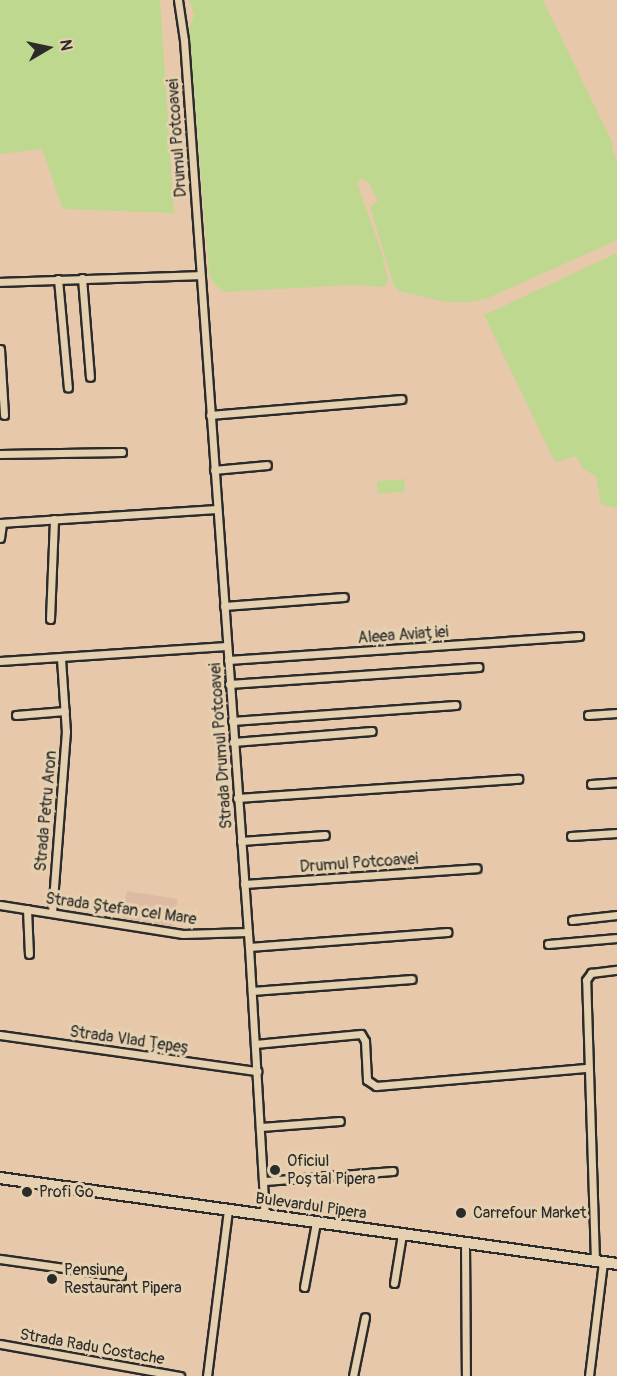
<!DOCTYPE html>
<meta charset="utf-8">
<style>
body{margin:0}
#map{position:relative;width:617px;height:1376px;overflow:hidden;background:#e7c8ab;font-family:Pangolin,sans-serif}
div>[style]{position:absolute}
.built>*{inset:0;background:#debaa2;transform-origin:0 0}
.green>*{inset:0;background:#bfd88f;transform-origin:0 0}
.roads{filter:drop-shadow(2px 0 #2b2b2b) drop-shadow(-2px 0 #2b2b2b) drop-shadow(0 2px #2b2b2b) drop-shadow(0 -2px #2b2b2b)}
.minor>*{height:7px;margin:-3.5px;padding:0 3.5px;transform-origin:3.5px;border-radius:3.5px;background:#e5d0af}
.secondary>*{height:10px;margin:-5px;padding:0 5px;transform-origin:5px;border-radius:5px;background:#e5d0af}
.dots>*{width:16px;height:16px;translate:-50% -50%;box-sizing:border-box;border:3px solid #e5d0af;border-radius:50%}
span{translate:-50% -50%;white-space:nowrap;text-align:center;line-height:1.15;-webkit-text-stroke:6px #e5d0af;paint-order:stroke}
.street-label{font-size:16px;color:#2b2b2b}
.poi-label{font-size:16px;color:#2b2b2b}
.left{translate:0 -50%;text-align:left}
.north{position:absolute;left:18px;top:18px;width:60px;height:60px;-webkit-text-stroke:4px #e5d0af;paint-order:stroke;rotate:81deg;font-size:16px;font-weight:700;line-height:24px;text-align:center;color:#2b2b2b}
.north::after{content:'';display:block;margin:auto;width:21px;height:27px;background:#2b2b2b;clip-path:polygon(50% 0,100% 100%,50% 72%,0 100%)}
</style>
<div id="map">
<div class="built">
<div style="left:127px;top:891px;width:51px;height:28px;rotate:9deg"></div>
</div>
<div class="green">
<div style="clip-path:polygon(0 0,160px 0,174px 213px,63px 209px,42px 149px,0 154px)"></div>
<div style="clip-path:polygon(189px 0,543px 0,613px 144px,612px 150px,617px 161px,617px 240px,488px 298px,470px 302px,445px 302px,399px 291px,394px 286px,370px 207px,378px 201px,368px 182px,362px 179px,357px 183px,383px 257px,388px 281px,384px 287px,354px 285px,223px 292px,212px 281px,209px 272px,189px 31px,194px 14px)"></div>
<div style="clip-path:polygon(617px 253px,617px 508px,616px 508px,601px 504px,596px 476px,583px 469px,576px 456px,555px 462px,483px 313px,489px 313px)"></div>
<div style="left:404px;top:479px;width:13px;height:27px;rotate:86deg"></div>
</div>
<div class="roads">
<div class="minor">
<div style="left:178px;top:0;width:40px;rotate:81.5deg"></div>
<div style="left:184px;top:40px;width:909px;rotate:85.9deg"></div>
<div style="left:249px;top:947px;width:268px;rotate:86.6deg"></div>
<div style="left:82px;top:278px;width:99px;rotate:85.4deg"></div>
<div style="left:58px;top:279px;width:109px;rotate:84.8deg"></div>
<div style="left:0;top:282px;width:200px;rotate:-2deg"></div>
<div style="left:0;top:349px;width:66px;rotate:86.5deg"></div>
<div style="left:210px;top:415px;width:192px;rotate:-4.8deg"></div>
<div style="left:0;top:454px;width:122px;rotate:-0.9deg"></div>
<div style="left:214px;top:470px;width:53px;rotate:-5.4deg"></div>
<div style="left:0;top:523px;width:217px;rotate:-3.7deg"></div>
<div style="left:0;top:538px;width:15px;rotate:-82deg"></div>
<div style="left:224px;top:606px;width:120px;rotate:-4.3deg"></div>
<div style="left:50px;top:619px;width:100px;rotate:-87.7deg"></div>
<div style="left:228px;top:660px;width:352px;rotate:-3.9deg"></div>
<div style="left:0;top:661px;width:227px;rotate:-3.8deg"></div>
<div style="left:229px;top:684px;width:250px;rotate:-3.9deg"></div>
<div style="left:16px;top:715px;width:49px;rotate:-4.7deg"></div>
<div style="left:588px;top:715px;width:29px;rotate:-4deg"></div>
<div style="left:232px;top:721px;width:224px;rotate:-4.1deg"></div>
<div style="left:233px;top:742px;width:139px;rotate:-4.5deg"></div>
<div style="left:591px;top:784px;width:26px;rotate:-4deg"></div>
<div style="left:237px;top:798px;width:282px;rotate:-3.9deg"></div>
<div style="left:571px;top:836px;width:46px;rotate:-3.7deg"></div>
<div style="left:241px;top:841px;width:84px;rotate:-4.1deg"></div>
<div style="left:244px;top:884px;width:233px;rotate:-3.9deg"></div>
<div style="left:0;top:905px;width:185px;rotate:9deg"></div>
<div style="left:183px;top:934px;width:65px;rotate:-1.8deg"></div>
<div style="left:27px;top:909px;width:45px;rotate:87.5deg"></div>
<div style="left:52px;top:913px;width:182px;rotate:-85.6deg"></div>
<div style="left:66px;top:732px;width:73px;rotate:-93.9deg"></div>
<div style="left:572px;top:920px;width:45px;rotate:-6.3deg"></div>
<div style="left:548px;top:944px;width:69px;rotate:-5deg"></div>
<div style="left:249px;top:947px;width:199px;rotate:-4.3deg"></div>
<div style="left:252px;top:991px;width:160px;rotate:-4.3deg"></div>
<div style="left:0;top:1035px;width:260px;rotate:8deg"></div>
<div style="left:255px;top:1044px;width:106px;rotate:-5.4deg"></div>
<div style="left:361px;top:1034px;width:8px;rotate:60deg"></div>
<div style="left:365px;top:1041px;width:39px;rotate:87deg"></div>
<div style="left:367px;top:1080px;width:11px;rotate:34deg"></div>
<div style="left:376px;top:1086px;width:213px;rotate:-4.9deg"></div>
<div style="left:261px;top:1127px;width:79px;rotate:-4.3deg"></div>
<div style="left:265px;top:1181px;width:128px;rotate:-4.5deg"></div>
<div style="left:465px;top:1243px;width:133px;rotate:89.6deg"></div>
<div style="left:0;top:1259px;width:122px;rotate:8deg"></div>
<div style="left:595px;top:1261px;width:281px;rotate:-91.8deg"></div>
<div style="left:586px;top:980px;width:9px;rotate:-54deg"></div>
<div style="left:591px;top:973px;width:26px;rotate:-7deg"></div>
<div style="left:394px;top:1283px;width:50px;rotate:-80.7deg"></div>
<div style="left:304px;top:1287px;width:66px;rotate:-79.5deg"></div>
<div style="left:0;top:1344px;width:183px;rotate:10.1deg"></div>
<div style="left:207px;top:1376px;width:167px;rotate:-82.8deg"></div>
<div style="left:353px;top:1376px;width:60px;rotate:-78.5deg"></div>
<div style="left:589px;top:1376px;width:115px;rotate:-83deg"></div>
</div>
<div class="secondary">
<div style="left:0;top:1178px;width:623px;rotate:7.93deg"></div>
</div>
</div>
<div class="dots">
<div style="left:275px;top:1170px;background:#2b2b2b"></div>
<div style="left:27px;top:1192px;background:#2b2b2b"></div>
<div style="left:461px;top:1213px;background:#2b2b2b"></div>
<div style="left:52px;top:1279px;background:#2b2b2b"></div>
</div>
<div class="street-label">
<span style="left:177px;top:138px;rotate:-94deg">Drumul Potcoavei</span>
<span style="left:403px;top:635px;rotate:-4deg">Aleea Aviației</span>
<span style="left:221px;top:746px;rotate:-94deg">Strada Drumul Potcoavei</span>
<span style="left:46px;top:811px;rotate:-85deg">Strada Petru Aron</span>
<span style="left:359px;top:863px;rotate:-4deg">Drumul Potcoavei</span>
<span style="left:121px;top:909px;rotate:8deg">Strada Ștefan cel Mare</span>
<span style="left:130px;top:1040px;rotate:8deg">Strada Vlad Țepeș</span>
<span style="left:311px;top:1206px;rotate:8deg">Bulevardul Pipera</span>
<span style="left:92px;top:1347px;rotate:10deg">Strada Radu Costache</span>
</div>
<div class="poi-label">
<span class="left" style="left:287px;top:1170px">Oficiul<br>Poștal Pipera</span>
<span class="left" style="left:39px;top:1192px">Profi Go</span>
<span class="left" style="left:473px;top:1213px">Carrefour Market</span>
<span class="left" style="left:64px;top:1279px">Pensiune<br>Restaurant Pipera</span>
</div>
<div class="north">N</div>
</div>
